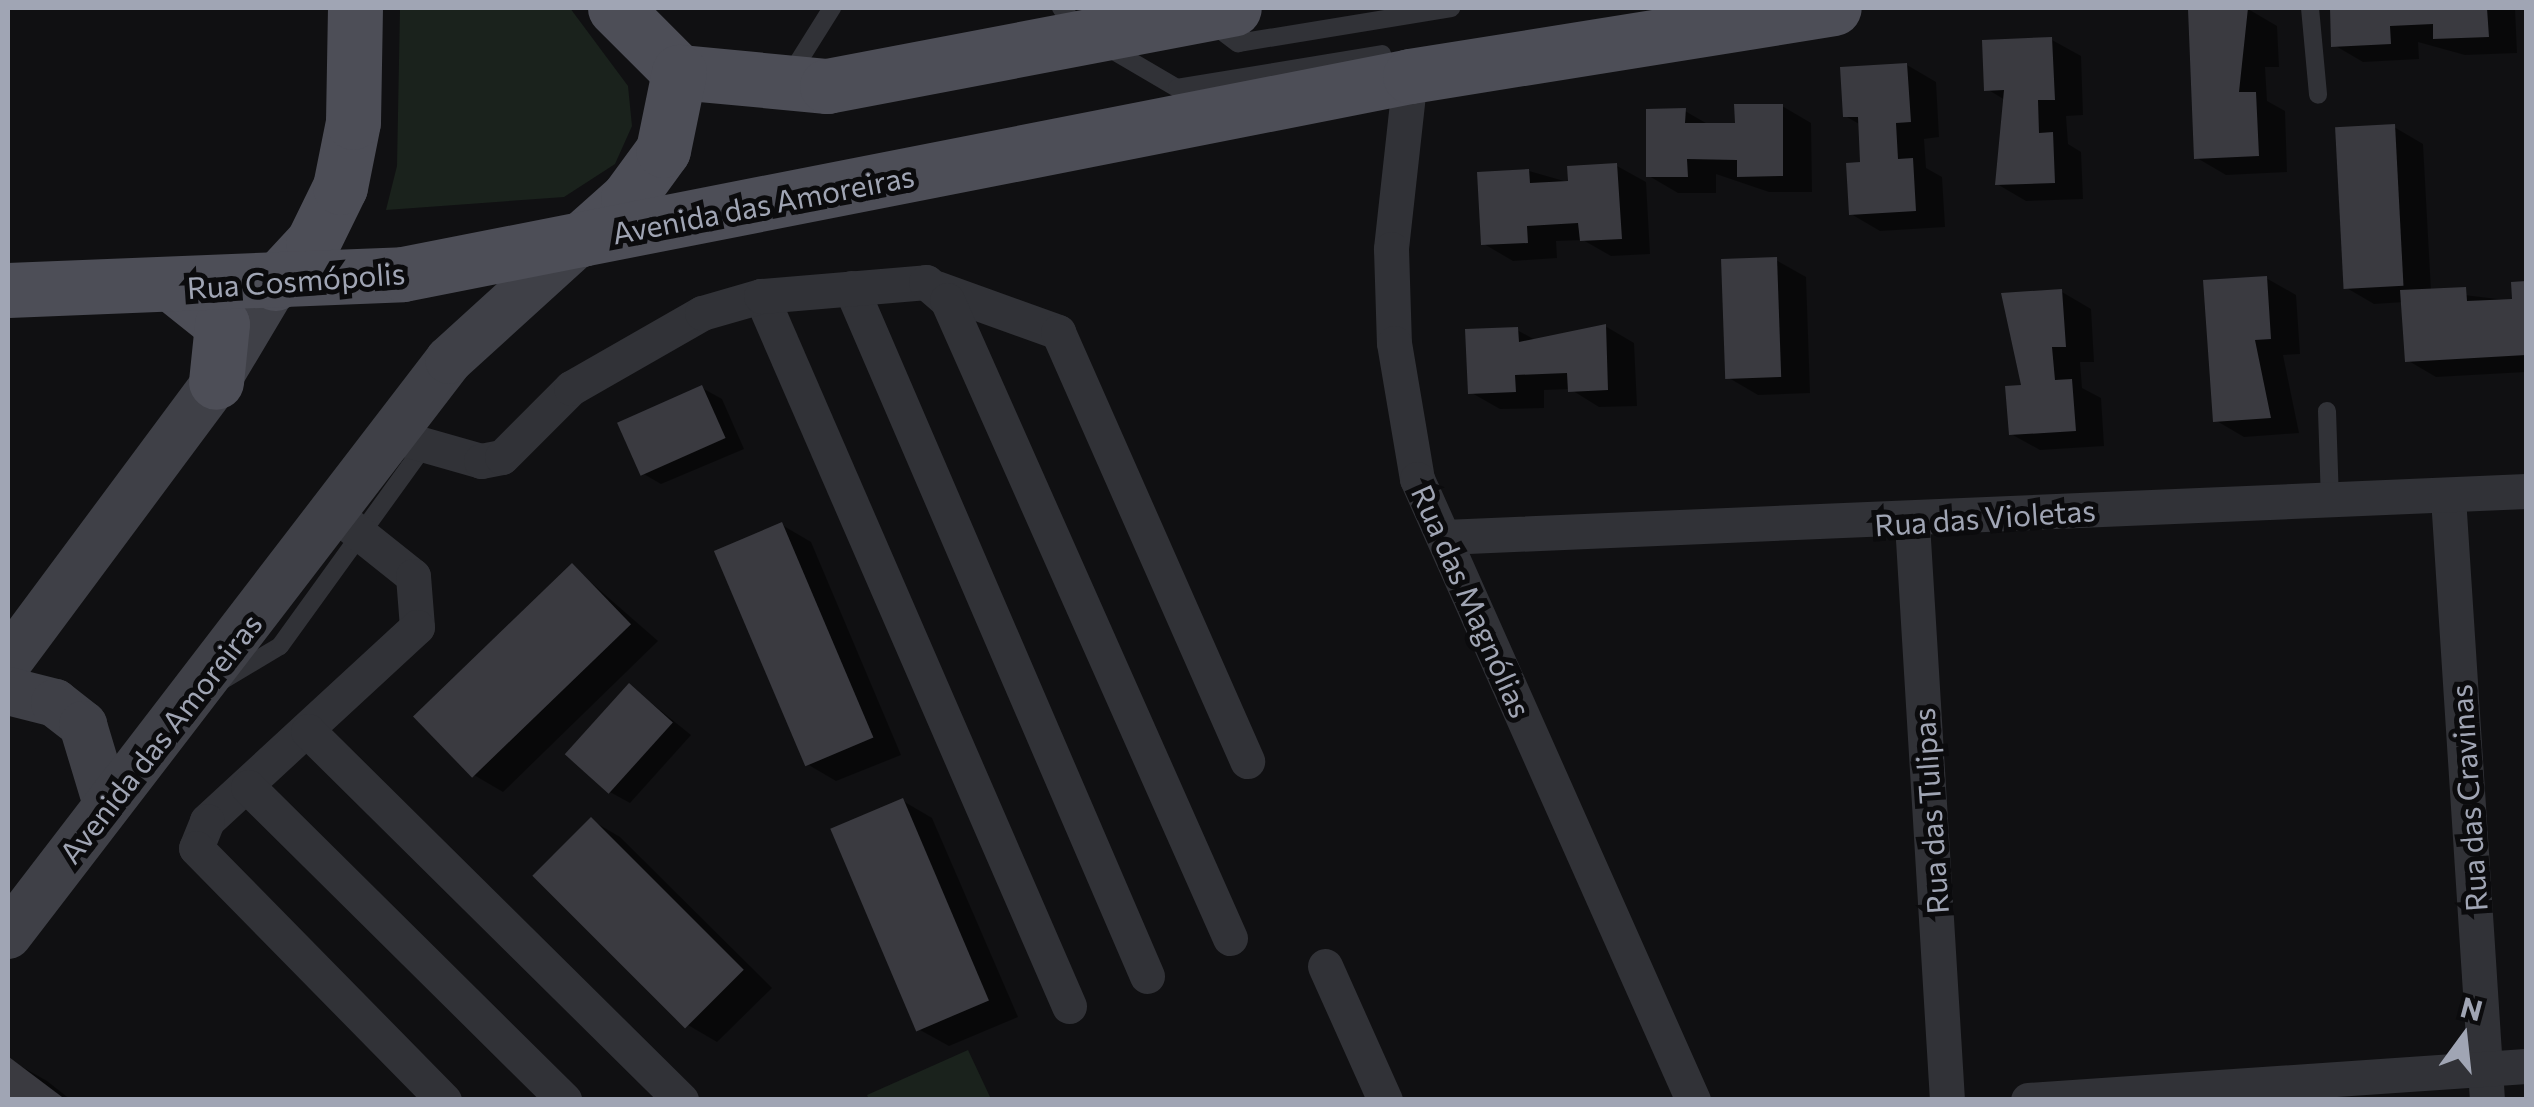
<!DOCTYPE html>
<meta charset="utf-8">
<style>
body{margin:0}
#map{position:relative;width:2534px;height:1107px;overflow:hidden;background:#101012;font-family:Commissioner,sans-serif}
div>[style]{position:absolute}
.green>*{inset:0;background:#1a221c}
.shadow>*{inset:0;background:#0007}
.building>*{inset:0;background:#3a3a40;transform-origin:0 0}
.service>*{height:18px;margin:-9px;padding:0 9px;transform-origin:9px;border-radius:9px;background:#313237}
.minor>*{height:35px;margin:-17.5px;padding:0 17.5px;transform-origin:17.5px;border-radius:17.5px;background:#313237}
.secondary>*{height:48px;margin:-24px;padding:0 24px;transform-origin:24px;border-radius:24px;background:#3f4047}
.primary>*{height:55px;margin:-27.5px;padding:0 27.5px;transform-origin:27.5px;border-radius:27.5px;background:#4d4e57}
span{translate:-50% -50%;white-space:nowrap;text-align:center;line-height:1.15;-webkit-text-stroke:10px #0b0b0d;paint-order:stroke}
.street-label{font-size:30px;color:#a0a5b4}
.frame{position:absolute;inset:0;border:10px solid #a0a5b4;pointer-events:none}
.north{position:absolute;left:2414px;top:987px;width:100px;height:100px;-webkit-text-stroke:8px #0b0b0d;paint-order:stroke;rotate:15deg;font-size:28px;font-weight:700;line-height:40px;text-align:center;color:#a0a5b4}
.north::after{content:'';display:block;margin:auto;width:35px;height:45px;background:#a0a5b4;clip-path:polygon(50% 0,100% 100%,50% 72%,0 100%)}
</style>
<div id="map">
<div class="green">
<div style="clip-path:polygon(400px 8px,570px 8px,628px 86px,632px 126px,615px 164px,564px 197px,386px 210px,397px 166px)"></div>
<div style="clip-path:polygon(968px 1050px,991px 1099px,869px 1099px,867px 1095px)"></div>
</div>
<div class="shadow">
<div style="clip-path:polygon(2332px 8px,2515px 8px,2517px 53px,2465px 55px,2418px 42px,2419px 59px,2363px 62px,2334px 45px)"></div>
<div style="clip-path:polygon(2248px 9px,2277px 26px,2279px 67px,2265px 67px,2267px 101px,2285px 111px,2287px 172px,2226px 175px,2197px 158px)"></div>
<div style="clip-path:polygon(2052px 40px,2081px 56px,2083px 115px,2066px 116px,2068px 144px,2081px 152px,2083px 199px,2026px 201px,1997px 184px,2005px 100px,1987px 89px)"></div>
<div style="clip-path:polygon(1907px 65px,1936px 82px,1939px 137px,1924px 139px,1926px 168px,1942px 177px,1945px 227px,1880px 231px,1851px 214px,1863px 165px,1861px 125px,1845px 116px)"></div>
<div style="clip-path:polygon(1782px 106px,1811px 123px,1812px 192px,1769px 192px,1716px 174px,1716px 193px,1678px 193px,1649px 176px,1685px 111px,1711px 126px,1737px 125px)"></div>
<div style="clip-path:polygon(2394px 127px,2423px 144px,2431px 291px,2514px 301px,2513px 284px,2526px 283px,2526px 372px,2436px 377px,2407px 360px,2404px 302px,2374px 304px,2345px 287px)"></div>
<div style="clip-path:polygon(1617px 166px,1646px 182px,1650px 254px,1611px 256px,1583px 240px,1556px 241px,1557px 258px,1513px 261px,1484px 244px,1529px 171px,1571px 183px)"></div>
<div style="clip-path:polygon(1776px 260px,1806px 277px,1810px 393px,1758px 395px,1729px 378px)"></div>
<div style="clip-path:polygon(2266px 278px,2296px 295px,2300px 354px,2283px 355px,2299px 433px,2244px 437px,2215px 420px)"></div>
<div style="clip-path:polygon(2062px 292px,2091px 309px,2094px 362px,2080px 362px,2082px 388px,2101px 398px,2104px 446px,2040px 450px,2011px 434px)"></div>
<div style="clip-path:polygon(1605px 326px,1634px 343px,1637px 406px,1599px 407px,1570px 389px,1544px 390px,1544px 408px,1500px 409px,1470px 392px,1517px 330px,1537px 341px)"></div>
<div style="clip-path:polygon(702px 388px,722px 399px,744px 449px,661px 484px,642px 473px)"></div>
<div style="clip-path:polygon(782px 525px,811px 542px,901px 755px,836px 781px,807px 764px)"></div>
<div style="clip-path:polygon(572px 566px,658px 641px,503px 792px,474px 775px)"></div>
<div style="clip-path:polygon(630px 686px,691px 735px,630px 803px,610px 792px)"></div>
<div style="clip-path:polygon(903px 801px,932px 818px,1018px 1017px,949px 1046px,920px 1030px)"></div>
<div style="clip-path:polygon(591px 820px,620px 837px,772px 988px,717px 1042px,688px 1025px)"></div>
<div style="clip-path:polygon(10px 1060px,47px 1081px,71px 1100px,8px 1100px)"></div>
</div>
<div class="building">
<div style="clip-path:polygon(2248px 8px,2239px 92px,2256px 92px,2259px 156px,2194px 159px,2188px 9px)"></div>
<div style="clip-path:polygon(2330px 8px,2487px 8px,2489px 37px,2433px 39px,2433px 24px,2390px 26px,2391px 44px,2331px 47px)"></div>
<div style="clip-path:polygon(2052px 37px,2055px 100px,2038px 100px,2039px 133px,2053px 132px,2055px 183px,1995px 185px,2004px 90px,1984px 91px,1982px 40px)"></div>
<div style="clip-path:polygon(1907px 63px,1911px 122px,1896px 123px,1898px 159px,1913px 158px,1916px 211px,1849px 215px,1846px 163px,1860px 162px,1858px 117px,1843px 117px,1840px 67px)"></div>
<div style="clip-path:polygon(1734px 104px,1783px 104px,1783px 176px,1737px 177px,1737px 160px,1687px 159px,1688px 177px,1646px 177px,1646px 109px,1686px 108px,1685px 123px,1735px 123px)"></div>
<div style="left:2395px;top:124px;width:162px;height:60px;rotate:87deg"></div>
<div style="clip-path:polygon(1617px 163px,1622px 239px,1580px 241px,1578px 223px,1527px 226px,1528px 243px,1481px 245px,1477px 172px,1529px 169px,1530px 183px,1568px 181px,1567px 166px)"></div>
<div style="left:1777px;top:257px;width:120px;height:56px;rotate:88deg"></div>
<div style="clip-path:polygon(2267px 276px,2271px 339px,2255px 340px,2271px 418px,2213px 422px,2203px 280px)"></div>
<div style="clip-path:polygon(2526px 281px,2526px 355px,2405px 362px,2400px 290px,2466px 287px,2467px 301px,2512px 299px,2511px 282px)"></div>
<div style="clip-path:polygon(2062px 289px,2066px 347px,2052px 347px,2055px 380px,2072px 379px,2076px 431px,2009px 435px,2005px 386px,2021px 385px,2001px 293px)"></div>
<div style="clip-path:polygon(1606px 324px,1608px 390px,1568px 392px,1567px 373px,1515px 375px,1516px 392px,1468px 394px,1465px 329px,1518px 327px,1519px 342px)"></div>
<div style="left:702px;top:385px;width:58px;height:93px;rotate:66deg"></div>
<div style="left:782px;top:522px;width:234px;height:74px;rotate:67deg"></div>
<div style="left:572px;top:563px;width:85px;height:221px;rotate:46deg"></div>
<div style="left:629px;top:683px;width:59px;height:96px;rotate:42deg"></div>
<div style="left:903px;top:798px;width:220px;height:79px;rotate:67deg"></div>
<div style="left:591px;top:817px;width:216px;height:83px;rotate:45deg"></div>
<div style="clip-path:polygon(9px 1057px,66px 1100px,8px 1100px)"></div>
</div>
<div class="service">
<div style="left:1061px;top:8px;width:30px;rotate:48deg"></div>
<div style="left:2310px;top:8px;width:87px;rotate:84.7deg"></div>
<div style="left:1211px;top:23px;width:34px;rotate:37deg"></div>
<div style="left:1238px;top:43px;width:216px;rotate:-9.3deg"></div>
<div style="left:1107px;top:47px;width:81px;rotate:30.4deg"></div>
<div style="left:1177px;top:88px;width:208px;rotate:-9.4deg"></div>
<div style="left:790px;top:75px;width:79px;rotate:-57.9deg"></div>
<div style="left:2327px;top:411px;width:90px;rotate:88.1deg"></div>
<div style="left:218px;top:683px;width:72px;rotate:-30.8deg"></div>
<div style="left:280px;top:646px;width:246px;rotate:-54.2deg"></div>
</div>
<div class="minor">
<div style="left:1410px;top:76px;width:174px;rotate:96.3deg"></div>
<div style="left:1391px;top:249px;width:94px;rotate:88.2deg"></div>
<div style="left:1394px;top:343px;width:138px;rotate:80.4deg"></div>
<div style="left:1417px;top:479px;width:680px;rotate:66.04deg"></div>
<div style="left:851px;top:288px;width:749px;rotate:66.72deg"></div>
<div style="left:936px;top:288px;width:130px;rotate:19.8deg"></div>
<div style="left:1058px;top:332px;width:469px;rotate:66.2deg"></div>
<div style="left:761px;top:296px;width:774px;rotate:66.55deg"></div>
<div style="left:390px;top:435px;width:95px;rotate:15.9deg"></div>
<div style="left:481px;top:461px;width:21px;rotate:-11deg"></div>
<div style="left:502px;top:457px;width:98px;rotate:-45deg"></div>
<div style="left:571px;top:388px;width:151px;rotate:-29.8deg"></div>
<div style="left:702px;top:313px;width:61px;rotate:-16.1deg"></div>
<div style="left:761px;top:296px;width:166px;rotate:-4.8deg"></div>
<div style="left:926px;top:282px;width:28px;rotate:41deg"></div>
<div style="left:947px;top:300px;width:698px;rotate:66.08deg"></div>
<div style="left:2448px;top:497px;width:604px;rotate:86.3deg"></div>
<div style="left:334px;top:513px;width:101px;rotate:38.6deg"></div>
<div style="left:413px;top:576px;width:51px;rotate:85.5deg"></div>
<div style="left:417px;top:627px;width:286px;rotate:137.3deg"></div>
<div style="left:207px;top:821px;width:29px;rotate:112deg"></div>
<div style="left:196px;top:848px;width:354px;rotate:45.5deg"></div>
<div style="left:1912px;top:523px;width:578px;rotate:86.53deg"></div>
<div style="left:1444px;top:537px;width:1083px;rotate:-2.43deg"></div>
<div style="left:308px;top:731px;width:525px;rotate:44.69deg"></div>
<div style="left:248px;top:787px;width:445px;rotate:44.7deg"></div>
<div style="left:1325px;top:966px;width:147px;rotate:65.9deg"></div>
<div style="left:2028px;top:1100px;width:499px;rotate:-3.9deg"></div>
</div>
<div class="secondary">
<div style="left:8px;top:662px;width:349px;rotate:-53.4deg"></div>
<div style="left:216px;top:382px;width:115px;rotate:-59.2deg"></div>
<div style="left:8px;top:691px;width:49px;rotate:14.3deg"></div>
<div style="left:55px;top:703px;width:36px;rotate:38deg"></div>
<div style="left:83px;top:725px;width:79px;rotate:73.2deg"></div>
<div style="left:8px;top:935px;width:725px;rotate:-52.51deg"></div>
<div style="left:449px;top:360px;width:178px;rotate:-42.3deg"></div>
</div>
<div class="primary">
<div style="left:615px;top:8px;width:91px;rotate:45deg"></div>
<div style="left:679px;top:72px;width:149px;rotate:5.4deg"></div>
<div style="left:827px;top:86px;width:414px;rotate:-10.8deg"></div>
<div style="left:582px;top:239px;width:62px;rotate:-41.7deg"></div>
<div style="left:628px;top:198px;width:59px;rotate:-53.9deg"></div>
<div style="left:663px;top:150px;width:80px;rotate:-78.4deg"></div>
<div style="left:275px;top:283px;width:56px;rotate:-47.2deg"></div>
<div style="left:313px;top:242px;width:61px;rotate:-63.9deg"></div>
<div style="left:340px;top:187px;width:66px;rotate:-78.7deg"></div>
<div style="left:353px;top:122px;width:114px;rotate:-89deg"></div>
<div style="left:178px;top:289px;width:56px;rotate:38.5deg"></div>
<div style="left:222px;top:324px;width:58px;rotate:95.9deg"></div>
<div style="left:8px;top:290px;width:395px;rotate:-2.3deg"></div>
<div style="left:403px;top:274px;width:1026px;rotate:-11.12deg"></div>
<div style="left:1410px;top:76px;width:429px;rotate:-9.1deg"></div>
</div>
<div class="street-label">
<span style="left:763px;top:204px;rotate:-11deg">Avenida das Amoreiras</span>
<span style="left:296px;top:280px;rotate:-4deg">Rua Cosmópolis</span>
<span style="left:1985px;top:517px;rotate:-4deg">Rua das Violetas</span>
<span style="left:1472px;top:601px;rotate:66deg">Rua das Magnólias</span>
<span style="left:160px;top:738px;rotate:-52deg">Avenida das Amoreiras</span>
<span style="left:2468px;top:798px;rotate:-94deg">Rua das Cravinas</span>
<span style="left:1930px;top:811px;rotate:-94deg">Rua das Tulipas</span>
</div>
<div class="frame"></div>
<div class="north">N</div>
</div>
